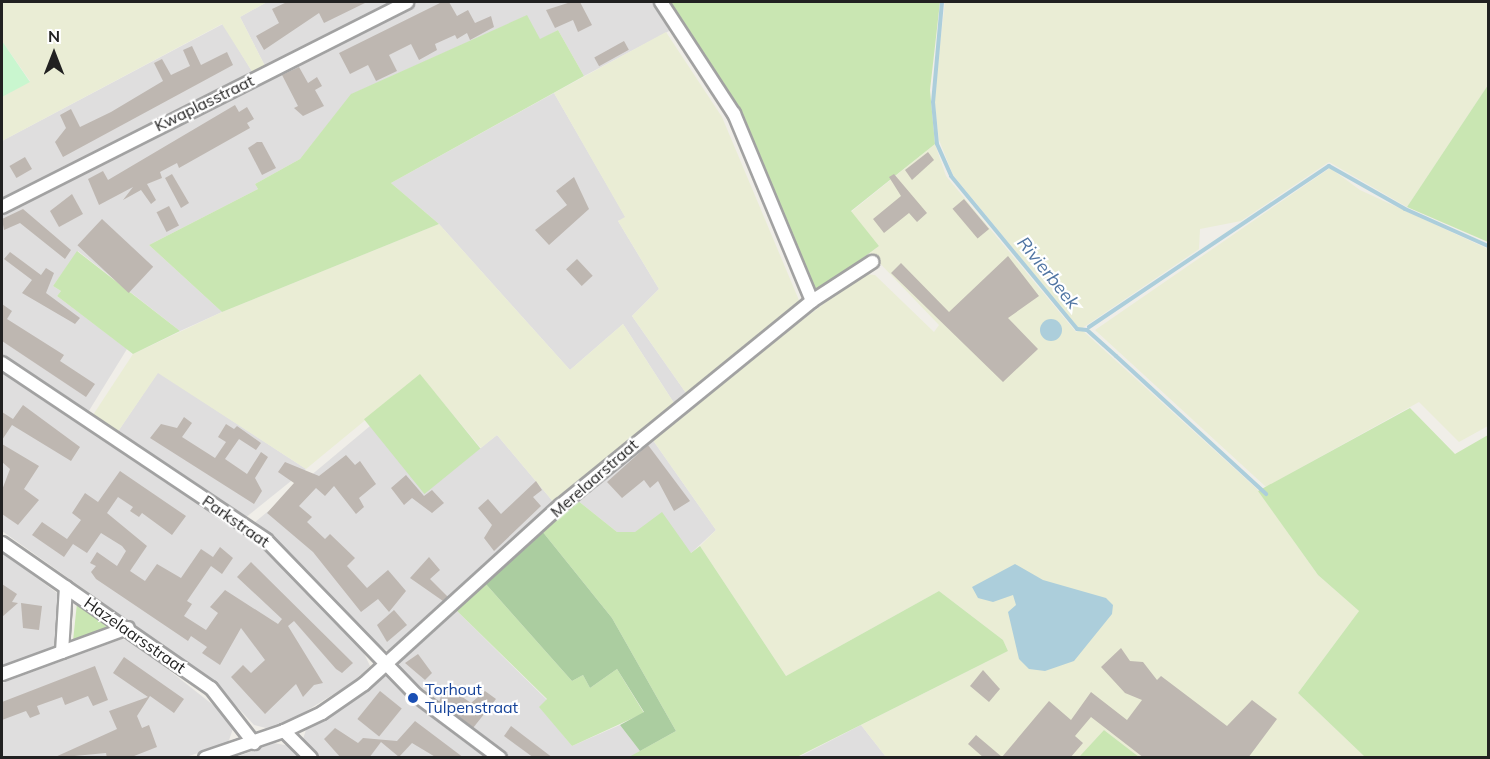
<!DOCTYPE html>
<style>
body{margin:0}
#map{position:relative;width:1490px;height:759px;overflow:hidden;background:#f0eee8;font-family:Mulish,sans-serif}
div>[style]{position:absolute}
.residential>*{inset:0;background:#dfdede}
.farmland>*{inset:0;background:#eaedd5}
.grass>*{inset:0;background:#c9e6b2;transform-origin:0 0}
.forest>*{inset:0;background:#abcda0}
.park>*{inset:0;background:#c9f6cf}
.water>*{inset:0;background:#accedb}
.round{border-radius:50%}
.stream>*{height:4px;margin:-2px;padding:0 2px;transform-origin:2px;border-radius:2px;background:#accedb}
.building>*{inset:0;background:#beb7b1;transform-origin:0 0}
.roads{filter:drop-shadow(2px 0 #a2a2a2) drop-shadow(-2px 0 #a2a2a2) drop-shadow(0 2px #a2a2a2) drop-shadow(0 -2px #a2a2a2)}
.minor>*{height:12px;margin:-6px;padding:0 6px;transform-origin:6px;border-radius:6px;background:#fff}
.dots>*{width:16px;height:16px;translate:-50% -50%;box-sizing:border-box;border:3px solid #fff;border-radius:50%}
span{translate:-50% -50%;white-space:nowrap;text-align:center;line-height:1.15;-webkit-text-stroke:4.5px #fff;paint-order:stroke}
.street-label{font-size:16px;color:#212121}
.transit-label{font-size:16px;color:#164399}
.left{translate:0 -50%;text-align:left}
.water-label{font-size:18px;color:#5075a3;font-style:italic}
.frame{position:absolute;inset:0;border:3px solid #212121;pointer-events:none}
.north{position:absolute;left:24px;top:24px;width:60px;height:60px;-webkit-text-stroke:4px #fff;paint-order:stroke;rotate:0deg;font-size:16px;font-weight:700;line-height:24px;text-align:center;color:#212121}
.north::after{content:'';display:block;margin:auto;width:21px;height:27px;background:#212121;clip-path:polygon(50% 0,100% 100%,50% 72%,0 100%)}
</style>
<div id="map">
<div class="residential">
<div style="clip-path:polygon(267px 2px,395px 2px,265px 66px,240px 17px)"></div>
<div style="clip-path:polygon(415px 2px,654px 2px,671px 30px,584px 76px,558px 30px,540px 40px,526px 16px,352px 94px,300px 159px,255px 184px,258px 189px,149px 245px,222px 312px,180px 331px,78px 251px,53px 286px,61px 291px,57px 296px,127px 349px,87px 414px,2px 354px,2px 213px)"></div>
<div style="clip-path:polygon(223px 24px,253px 73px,2px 200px,2px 141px)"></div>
<div style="clip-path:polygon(554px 93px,626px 218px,618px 221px,659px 289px,632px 316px,686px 393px,674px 403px,623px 324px,570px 370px,439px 224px,391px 183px)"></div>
<div style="clip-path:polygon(2px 371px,224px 519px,290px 569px,360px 645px,370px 666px,353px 682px,287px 723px,266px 728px,254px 725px,212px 680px,2px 531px)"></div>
<div style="clip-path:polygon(158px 372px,306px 469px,245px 518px,192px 483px,117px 433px)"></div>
<div style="clip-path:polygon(370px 426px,430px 488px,497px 435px,555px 504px,392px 653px,377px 645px,289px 552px,254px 523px)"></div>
<div style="clip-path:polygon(650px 436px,716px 530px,691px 553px,635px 532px,617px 532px,577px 500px)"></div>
<div style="clip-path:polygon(2px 552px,61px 596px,54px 647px,2px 668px)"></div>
<div style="clip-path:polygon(455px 609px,547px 700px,540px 707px,572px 746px,620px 725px,640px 751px,629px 758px,510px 757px,503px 752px,398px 669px,403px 651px)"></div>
<div style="clip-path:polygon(122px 639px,133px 642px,231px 719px,234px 726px,228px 743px,186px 757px,2px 758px,2px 683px)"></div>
<div style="clip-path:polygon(385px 674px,396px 685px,492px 757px,318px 757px,303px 739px,306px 730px)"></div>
<div style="clip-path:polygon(861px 725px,886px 757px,797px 758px)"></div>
<div style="clip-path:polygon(274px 743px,290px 746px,301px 757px,236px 757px)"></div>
</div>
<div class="farmland">
<div style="clip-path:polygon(2px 2px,267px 2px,240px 17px,265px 66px,253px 73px,222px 24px,2px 141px,2px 97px,30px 81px,2px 41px)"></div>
<div style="clip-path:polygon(945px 2px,1488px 2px,1488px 85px,1407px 207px,1329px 162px,1241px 221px,1200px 229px,1199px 249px,1081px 329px,1257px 489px,1318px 575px,1359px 611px,1298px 693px,1365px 757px,1139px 757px,1104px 730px,1079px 757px,886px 757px,861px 725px,1008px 651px,1003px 640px,939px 591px,786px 676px,700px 546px,716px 530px,650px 436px,863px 274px,875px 275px,934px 332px,939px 325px,870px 253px,879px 246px,851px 212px,935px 144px,946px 176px,1076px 332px,1080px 330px,953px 175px,939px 140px,934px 96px)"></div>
<div style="clip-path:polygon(666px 32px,722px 117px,801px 305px,686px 393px,632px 316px,659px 289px,618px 221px,625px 217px,554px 93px)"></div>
<div style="clip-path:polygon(1330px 168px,1360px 190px,1488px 249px,1488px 426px,1459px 442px,1419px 402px,1266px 487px,1095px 330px)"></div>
<div style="clip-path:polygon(439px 224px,570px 370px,623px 324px,674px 403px,555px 504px,497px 435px,481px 448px,420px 375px,306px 469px,158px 373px,117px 433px,91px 418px,133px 354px,222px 312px)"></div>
</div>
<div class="grass">
<div style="clip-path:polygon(666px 2px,940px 2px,930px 90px,935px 144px,851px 211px,879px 246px,816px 293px,733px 103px)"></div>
<div style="clip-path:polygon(527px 15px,540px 39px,558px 30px,584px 76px,391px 183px,439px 224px,222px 312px,149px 245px,258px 189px,255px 184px,300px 159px,351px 94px)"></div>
<div style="clip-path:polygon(1488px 85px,1488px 242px,1407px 207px)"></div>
<div style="clip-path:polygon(77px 251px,180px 331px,133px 354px,57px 296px,61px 291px,53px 286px)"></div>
<div style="left:420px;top:374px;width:96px;height:72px;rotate:51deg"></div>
<div style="clip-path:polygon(1410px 408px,1455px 454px,1488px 435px,1488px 757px,1365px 757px,1298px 693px,1359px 611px,1318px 575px,1258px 491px)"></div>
<div style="clip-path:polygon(577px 500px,617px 532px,635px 532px,662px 512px,691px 553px,700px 546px,786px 676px,939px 591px,1003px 640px,1008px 651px,797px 757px,629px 757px,676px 731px,612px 618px,542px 531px)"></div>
<div style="clip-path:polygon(485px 583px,572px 681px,583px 675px,590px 688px,617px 669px,644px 713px,572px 746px,539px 707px,547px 699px,455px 609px)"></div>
<div style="clip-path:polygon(77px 603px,109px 624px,109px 627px,73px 641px)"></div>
<div style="clip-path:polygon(1104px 730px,1139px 757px,1079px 757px)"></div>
</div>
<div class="forest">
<div style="clip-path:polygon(542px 531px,612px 618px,676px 731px,640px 751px,620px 725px,644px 712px,617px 669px,590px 688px,583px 675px,572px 681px,485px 583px)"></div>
</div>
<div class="park">
<div style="clip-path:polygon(2px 41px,30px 82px,2px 97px)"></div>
</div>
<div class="water">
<div class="round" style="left:1040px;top:319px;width:22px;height:22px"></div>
<div style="clip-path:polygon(1015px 564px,1043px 580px,1106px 598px,1113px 605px,1112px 614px,1074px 661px,1045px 671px,1029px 669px,1019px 659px,1008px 612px,1016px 605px,1013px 595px,993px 602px,978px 598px,972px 587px)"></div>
</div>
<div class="stream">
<div style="left:942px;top:2px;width:100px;rotate:95.1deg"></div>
<div style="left:933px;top:102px;width:42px;rotate:84.6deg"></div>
<div style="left:937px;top:144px;width:35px;rotate:66deg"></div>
<div style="left:951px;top:176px;width:198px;rotate:50.5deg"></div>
<div style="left:1077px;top:329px;width:10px;rotate:6deg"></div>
<div style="left:1087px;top:330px;width:39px;rotate:42deg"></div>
<div style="left:1116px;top:356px;width:204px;rotate:42.6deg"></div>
<div style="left:1089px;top:327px;width:289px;rotate:-33.9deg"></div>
<div style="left:1329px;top:166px;width:87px;rotate:29.5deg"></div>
<div style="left:1405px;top:209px;width:91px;rotate:24deg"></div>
</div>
<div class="building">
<div style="clip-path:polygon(287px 2px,367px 2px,324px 23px,319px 13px,264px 50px,256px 36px,279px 23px,272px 9px)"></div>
<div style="clip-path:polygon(442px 2px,449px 2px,457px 16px,468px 10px,475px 23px,491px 16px,494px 27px,470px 40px,467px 33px,457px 39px,455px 35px,435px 44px,437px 50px,419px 60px,411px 44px,389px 55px,397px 71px,376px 81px,368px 65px,350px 74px,339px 53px)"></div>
<div style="clip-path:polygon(571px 2px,580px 2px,592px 25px,578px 32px,573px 20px,555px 28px,546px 10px)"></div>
<div style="left:624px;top:41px;width:10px;height:34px;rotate:61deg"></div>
<div style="clip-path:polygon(192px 46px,201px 65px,227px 52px,233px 65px,63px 157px,55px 142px,66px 128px,60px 115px,71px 109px,80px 127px,111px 112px,163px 81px,154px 63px,162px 59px,171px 75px,190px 66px,183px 50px)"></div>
<div style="clip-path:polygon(299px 67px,308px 83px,317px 77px,322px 86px,315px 90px,324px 106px,303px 116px,294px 108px,298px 106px,282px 75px)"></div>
<div style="clip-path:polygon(235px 105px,239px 112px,247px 107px,254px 119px,247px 123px,250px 128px,179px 168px,177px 163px,160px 172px,162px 178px,147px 184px,156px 200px,151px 204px,141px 190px,123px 200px,133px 187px,99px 205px,88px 179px,103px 171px,108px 180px)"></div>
<div style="clip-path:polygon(257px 142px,262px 142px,276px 168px,262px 175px,248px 148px)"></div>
<div style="clip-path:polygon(928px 152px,934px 160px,912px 180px,905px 170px)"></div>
<div style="left:25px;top:157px;width:14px;height:18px;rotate:60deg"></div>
<div style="clip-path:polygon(172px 174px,189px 203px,181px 208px,165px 178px)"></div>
<div style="clip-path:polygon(894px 174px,927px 213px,917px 222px,909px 213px,884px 233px,873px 219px,901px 196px,889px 177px)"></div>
<div style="clip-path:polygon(574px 177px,589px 209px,549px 245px,535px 230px,567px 205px,556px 191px)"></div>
<div style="clip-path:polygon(72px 194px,83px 214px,59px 227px,50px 211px)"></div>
<div style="left:964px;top:199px;width:39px;height:15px;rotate:50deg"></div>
<div style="left:169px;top:206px;width:22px;height:14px;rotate:63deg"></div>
<div style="clip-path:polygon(23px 209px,71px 250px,65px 259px,20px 223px,4px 230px,2px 219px)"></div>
<div style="left:102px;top:219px;width:70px;height:36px;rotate:43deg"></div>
<div style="clip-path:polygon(10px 252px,41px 275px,46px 268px,54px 273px,46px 293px,80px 318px,75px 324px,22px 293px,32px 280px,4px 259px)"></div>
<div style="clip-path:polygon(1008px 256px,1039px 296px,1008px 318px,1038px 349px,1003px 382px,891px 273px,901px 263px,949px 312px)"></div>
<div style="left:577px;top:259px;width:23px;height:15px;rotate:47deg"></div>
<div style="clip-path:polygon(2px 304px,12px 311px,7px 319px,64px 355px,60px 361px,95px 384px,86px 397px,2px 341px)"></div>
<div style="clip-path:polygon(23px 405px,80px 447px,71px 461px,12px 425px,2px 440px,2px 412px,13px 419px)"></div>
<div style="clip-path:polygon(184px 417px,192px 423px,182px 437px,215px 458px,226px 442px,218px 437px,226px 424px,234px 429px,237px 426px,261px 443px,256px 450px,239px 439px,225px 459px,247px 474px,261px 452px,268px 457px,255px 478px,262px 491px,254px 504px,150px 438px,161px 424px,177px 428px)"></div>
<div style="clip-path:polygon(2px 444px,39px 466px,24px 489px,39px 500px,18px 525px,2px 514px,2px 490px,10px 469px,2px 462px)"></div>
<div style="clip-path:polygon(648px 445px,690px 501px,674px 511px,658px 481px,650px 488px,644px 480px,622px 498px,607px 482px)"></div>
<div style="clip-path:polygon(346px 455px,355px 465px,360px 461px,376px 484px,359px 498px,364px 507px,356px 514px,334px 486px,325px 496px,316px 488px,299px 506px,312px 517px,307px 522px,325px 539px,330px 534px,355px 558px,347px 566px,367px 588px,388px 570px,406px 591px,389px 612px,378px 599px,361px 612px,313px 552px,267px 513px,294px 483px,278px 472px,285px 462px,319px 476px)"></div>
<div style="clip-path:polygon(120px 471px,186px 516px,172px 535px,142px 513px,139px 517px,130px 511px,133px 507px,118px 497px,107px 513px,147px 546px,130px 571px,145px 581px,157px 564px,181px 578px,201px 549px,213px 557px,220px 547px,233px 558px,222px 574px,211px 566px,187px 601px,192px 604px,184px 616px,206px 630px,218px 613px,210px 607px,225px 590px,278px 624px,282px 619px,237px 577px,251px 562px,353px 663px,342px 673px,336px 669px,294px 621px,288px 626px,323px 683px,314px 685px,303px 697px,296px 684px,265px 714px,231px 677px,243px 665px,251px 673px,265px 660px,241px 628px,220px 665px,202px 653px,207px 647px,191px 636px,188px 641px,96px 579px,91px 572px,96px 566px,90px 563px,97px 552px,117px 566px,126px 551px,122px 546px,101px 533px,87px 553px,73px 544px,64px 557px,32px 535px,42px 522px,67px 539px,81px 520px,72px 513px,85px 493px,98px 502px)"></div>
<div style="clip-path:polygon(406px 475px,424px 496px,432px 490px,444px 503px,432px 513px,412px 498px,404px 505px,391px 488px)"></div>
<div style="clip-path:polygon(536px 481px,542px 490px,533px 497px,541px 506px,494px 551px,484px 538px,492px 525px,478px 508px,488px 499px,501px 514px)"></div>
<div style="clip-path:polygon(429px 557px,440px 570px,430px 579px,448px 597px,443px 601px,410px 578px)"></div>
<div style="clip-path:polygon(2px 584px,17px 594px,12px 602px,18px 603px,2px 617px)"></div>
<div style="clip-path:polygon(21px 603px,42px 606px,39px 630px,23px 628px)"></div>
<div style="clip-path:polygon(394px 610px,407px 625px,387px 642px,377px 625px)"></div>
<div style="clip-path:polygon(1121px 648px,1130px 661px,1143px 662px,1157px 680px,1161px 676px,1227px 726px,1252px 700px,1277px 719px,1248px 758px,1144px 758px,1091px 717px,1075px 736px,1083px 743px,1070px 758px,984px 758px,968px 744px,976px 735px,1002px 757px,1049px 701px,1071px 720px,1091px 692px,1127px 720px,1142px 700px,1125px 693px,1101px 667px)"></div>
<div style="clip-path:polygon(418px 654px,432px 673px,425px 680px,405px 663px)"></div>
<div style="clip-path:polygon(124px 657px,184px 699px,174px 713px,150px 696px,137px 716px,142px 728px,149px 725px,157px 747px,129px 758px,107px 758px,106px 753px,53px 758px,117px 729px,109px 711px,148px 697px,113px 673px)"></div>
<div style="clip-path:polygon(95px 666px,108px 700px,93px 706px,88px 696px,65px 705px,62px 697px,37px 706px,40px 714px,30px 718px,26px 711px,2px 720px,2px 702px)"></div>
<div style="clip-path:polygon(983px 670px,1000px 689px,989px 702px,970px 686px)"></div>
<div style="clip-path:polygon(445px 685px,471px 703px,485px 691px,496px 699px,473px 728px,439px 702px)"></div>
<div style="left:380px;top:691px;width:28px;height:36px;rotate:39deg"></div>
<div style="clip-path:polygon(415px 721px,464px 758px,437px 758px,412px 743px,399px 757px,381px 742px,369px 758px,341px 758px,324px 739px,335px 728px,358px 743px,363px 738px,397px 741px)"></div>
<div style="clip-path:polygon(511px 726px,553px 758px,534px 758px,504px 736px)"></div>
</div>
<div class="roads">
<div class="minor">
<div style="left:2px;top:207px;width:454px;rotate:-26.8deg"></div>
<div style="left:812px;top:301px;width:72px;rotate:-33deg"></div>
<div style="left:2px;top:363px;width:318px;rotate:33.8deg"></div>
<div style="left:266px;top:540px;width:216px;rotate:45.9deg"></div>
<div style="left:416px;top:695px;width:105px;rotate:36.9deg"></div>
<div style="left:2px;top:543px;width:254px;rotate:34.8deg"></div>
<div style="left:211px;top:688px;width:70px;rotate:52deg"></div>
<div style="left:62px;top:652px;width:65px;rotate:-86.5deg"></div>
<div style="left:2px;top:674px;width:134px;rotate:-20.1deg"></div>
<div style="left:284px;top:731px;width:38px;rotate:45deg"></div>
<div style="left:205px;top:758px;width:83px;rotate:-18.9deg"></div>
<div style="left:284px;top:731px;width:42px;rotate:-25.3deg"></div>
<div style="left:322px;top:713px;width:51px;rotate:-34.6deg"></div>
<div style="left:364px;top:684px;width:266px;rotate:-42.3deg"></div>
<div style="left:561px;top:505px;width:323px;rotate:-39.1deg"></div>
<div style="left:812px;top:301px;width:203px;rotate:-112.6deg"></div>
<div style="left:734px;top:114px;width:134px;rotate:-123.1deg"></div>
</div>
</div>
<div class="dots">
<div style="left:413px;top:698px;background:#1a4fb4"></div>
</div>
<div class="street-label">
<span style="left:204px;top:103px;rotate:-26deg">Kwaplasstraat</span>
<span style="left:594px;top:478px;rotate:-41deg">Merelaarstraat</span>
<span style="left:236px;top:521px;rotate:35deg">Parkstraat</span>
<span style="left:135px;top:635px;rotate:35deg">Hazelaarsstraat</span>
</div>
<div class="transit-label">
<span class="left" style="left:425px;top:698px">Torhout<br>Tulpenstraat</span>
</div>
<div class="water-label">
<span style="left:1048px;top:273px;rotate:51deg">Rivierbeek</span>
</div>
<div class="frame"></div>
<div class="north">N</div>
</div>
